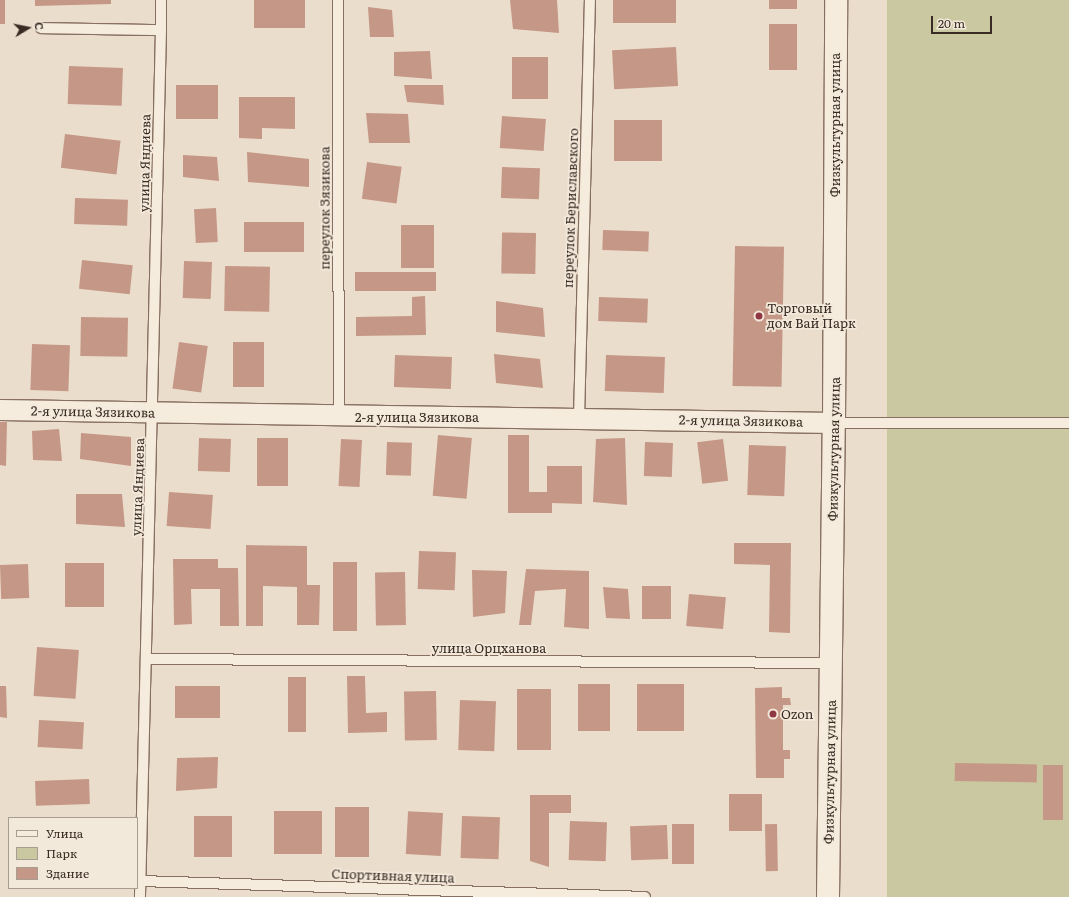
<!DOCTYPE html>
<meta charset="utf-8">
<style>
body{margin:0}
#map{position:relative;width:1069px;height:897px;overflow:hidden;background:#ebddcc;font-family:Literata,serif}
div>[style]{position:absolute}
.green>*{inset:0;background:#c9c8a0;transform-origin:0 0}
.building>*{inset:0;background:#c59786;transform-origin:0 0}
.roads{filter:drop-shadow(1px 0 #877061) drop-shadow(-1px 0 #877061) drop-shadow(0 1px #877061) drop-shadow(0 -1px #877061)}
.lane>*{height:10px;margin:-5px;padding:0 5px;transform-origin:5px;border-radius:5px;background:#f6ecde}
.street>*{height:20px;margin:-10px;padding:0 10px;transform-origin:10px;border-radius:10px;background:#f6ecde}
.secondary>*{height:22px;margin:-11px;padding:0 11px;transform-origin:11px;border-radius:11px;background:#f6ecde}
.dots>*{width:11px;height:11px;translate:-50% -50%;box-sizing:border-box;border:2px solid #f3e9db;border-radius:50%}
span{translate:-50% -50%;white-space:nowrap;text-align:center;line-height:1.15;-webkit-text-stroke:3.5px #f3e9db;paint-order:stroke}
.street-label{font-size:13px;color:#392b23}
.poi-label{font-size:13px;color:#392b23}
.left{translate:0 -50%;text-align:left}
.legend{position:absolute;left:8px;top:817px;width:130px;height:72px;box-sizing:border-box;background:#f3e9db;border:1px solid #a99d91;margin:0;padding:5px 7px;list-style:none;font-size:12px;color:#392b23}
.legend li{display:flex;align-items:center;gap:8px;height:20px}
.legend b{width:20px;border:1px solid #a99d91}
.north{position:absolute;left:8px;top:8px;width:40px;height:40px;-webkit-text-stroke:3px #f3e9db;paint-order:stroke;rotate:80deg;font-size:11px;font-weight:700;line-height:16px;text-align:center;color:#392b23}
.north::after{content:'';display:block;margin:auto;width:14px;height:18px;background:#392b23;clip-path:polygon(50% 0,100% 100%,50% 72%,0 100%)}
.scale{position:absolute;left:931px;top:16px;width:61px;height:18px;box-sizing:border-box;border:2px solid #392b23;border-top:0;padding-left:5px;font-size:12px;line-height:14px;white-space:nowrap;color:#392b23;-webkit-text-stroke:3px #f3e9db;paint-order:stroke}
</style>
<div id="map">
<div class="green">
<div style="left:887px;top:0;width:182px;height:897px"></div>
</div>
<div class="building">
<div style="left:0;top:0;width:5px;height:24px"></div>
<div style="clip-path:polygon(35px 0,111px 0,111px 4px,35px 6px)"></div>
<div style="left:254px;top:0;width:51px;height:28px"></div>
<div style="clip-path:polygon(510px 0,557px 0,559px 33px,513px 29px)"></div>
<div style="left:613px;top:0;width:63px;height:23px"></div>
<div style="left:769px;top:0;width:28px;height:9px"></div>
<div style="clip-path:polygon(368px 7px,392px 10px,394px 37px,370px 37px)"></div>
<div style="left:769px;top:24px;width:28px;height:46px"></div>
<div style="left:676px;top:47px;width:39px;height:64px;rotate:87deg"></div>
<div style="clip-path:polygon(430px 51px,432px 79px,394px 76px,394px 52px)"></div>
<div style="left:512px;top:57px;width:36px;height:42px"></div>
<div style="left:69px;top:66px;width:54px;height:38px;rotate:2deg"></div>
<div style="left:176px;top:85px;width:42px;height:34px"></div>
<div style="clip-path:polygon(404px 85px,443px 85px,444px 105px,407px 102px)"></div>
<div style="clip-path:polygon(239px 97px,295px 97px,295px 129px,262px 128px,262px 139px,239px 138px)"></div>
<div style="clip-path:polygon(366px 113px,408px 114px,410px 143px,369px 143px)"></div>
<div style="left:502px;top:116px;width:44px;height:32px;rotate:4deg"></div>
<div style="left:614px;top:120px;width:48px;height:41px"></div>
<div style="left:65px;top:134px;width:56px;height:34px;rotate:7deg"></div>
<div style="clip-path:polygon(247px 152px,309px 159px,309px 187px,248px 182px)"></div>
<div style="clip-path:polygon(183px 155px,217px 157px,219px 181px,183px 177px)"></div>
<div style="left:367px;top:162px;width:35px;height:37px;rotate:8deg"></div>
<div style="left:502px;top:167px;width:38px;height:31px;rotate:2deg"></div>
<div style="left:75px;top:198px;width:53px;height:26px;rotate:2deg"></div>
<div style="left:216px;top:208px;width:34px;height:22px;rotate:87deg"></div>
<div style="left:244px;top:222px;width:60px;height:30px"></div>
<div style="left:401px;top:225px;width:33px;height:43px"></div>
<div style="left:603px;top:230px;width:46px;height:20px;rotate:2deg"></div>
<div style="left:536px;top:233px;width:41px;height:34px;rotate:91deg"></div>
<div style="left:735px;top:246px;width:49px;height:140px;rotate:1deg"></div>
<div style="left:82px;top:260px;width:51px;height:29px;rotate:6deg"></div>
<div style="left:184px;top:261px;width:28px;height:37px;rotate:2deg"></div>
<div style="left:225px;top:266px;width:45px;height:45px;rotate:1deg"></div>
<div style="left:355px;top:272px;width:81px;height:19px"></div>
<div style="clip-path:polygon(425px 296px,426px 335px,356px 336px,356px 317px,412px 316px,412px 297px)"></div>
<div style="left:599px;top:297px;width:49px;height:24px;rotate:2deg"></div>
<div style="clip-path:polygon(496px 301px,543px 308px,545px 337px,496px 332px)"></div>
<div style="left:81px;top:317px;width:47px;height:39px;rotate:1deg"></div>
<div style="left:179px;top:342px;width:29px;height:47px;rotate:8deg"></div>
<div style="left:233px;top:342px;width:31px;height:45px"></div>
<div style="left:32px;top:344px;width:38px;height:46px;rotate:2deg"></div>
<div style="clip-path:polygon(494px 354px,540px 359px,543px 388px,496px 383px)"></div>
<div style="left:395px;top:355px;width:57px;height:32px;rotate:2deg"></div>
<div style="left:606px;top:355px;width:59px;height:36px;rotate:2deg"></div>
<div style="clip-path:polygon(0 422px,7px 422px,6px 466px,0 465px)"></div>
<div style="clip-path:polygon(59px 429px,62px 461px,33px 460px,32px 431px)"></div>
<div style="clip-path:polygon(81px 433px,131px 437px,131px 466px,80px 459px)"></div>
<div style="left:438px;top:435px;width:34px;height:61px;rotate:5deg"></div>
<div style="clip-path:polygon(508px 435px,529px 435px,529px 492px,547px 492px,547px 466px,582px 466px,582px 504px,552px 503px,552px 513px,508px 513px)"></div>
<div style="left:199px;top:438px;width:32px;height:33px;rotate:2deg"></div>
<div style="left:257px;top:438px;width:31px;height:48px"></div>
<div style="clip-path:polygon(625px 438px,627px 505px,593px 502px,596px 439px)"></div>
<div style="left:341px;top:439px;width:21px;height:47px;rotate:3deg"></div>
<div style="left:723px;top:439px;width:42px;height:26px;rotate:83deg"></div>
<div style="left:387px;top:442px;width:25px;height:33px;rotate:2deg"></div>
<div style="left:645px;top:442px;width:28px;height:34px;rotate:2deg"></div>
<div style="left:749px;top:445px;width:37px;height:50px;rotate:2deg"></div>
<div style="left:169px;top:492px;width:44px;height:34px;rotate:4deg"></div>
<div style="clip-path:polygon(76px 494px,122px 494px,125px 527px,76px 524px)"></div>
<div style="clip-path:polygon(734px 543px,791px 543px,790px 633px,769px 632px,770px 565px,734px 564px)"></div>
<div style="clip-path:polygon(246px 545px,307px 546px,307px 585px,320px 585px,319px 625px,297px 625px,297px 587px,263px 586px,263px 626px,246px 626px)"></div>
<div style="left:419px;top:551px;width:37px;height:38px;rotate:2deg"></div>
<div style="clip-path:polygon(173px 559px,218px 559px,218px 568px,238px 568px,239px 626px,220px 626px,220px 589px,191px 589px,192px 624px,174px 625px)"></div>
<div style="left:333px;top:562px;width:24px;height:69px"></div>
<div style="left:104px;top:563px;width:44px;height:39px;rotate:90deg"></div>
<div style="left:28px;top:564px;width:34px;height:28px;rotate:88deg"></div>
<div style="clip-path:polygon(526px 569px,589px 571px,589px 629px,564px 627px,566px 589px,535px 591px,531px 625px,519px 625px)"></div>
<div style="clip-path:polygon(472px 570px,507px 571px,505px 613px,473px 617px)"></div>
<div style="left:405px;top:572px;width:53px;height:30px;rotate:89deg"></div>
<div style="left:642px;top:586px;width:29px;height:33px"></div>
<div style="clip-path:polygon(603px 587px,628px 589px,630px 619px,606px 618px)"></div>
<div style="left:689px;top:594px;width:37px;height:32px;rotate:5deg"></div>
<div style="left:37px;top:647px;width:42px;height:49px;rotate:4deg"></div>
<div style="clip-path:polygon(347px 676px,365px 676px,366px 713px,387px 712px,387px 732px,348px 733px)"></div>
<div style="left:288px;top:677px;width:18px;height:55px"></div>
<div style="left:610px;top:684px;width:47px;height:32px;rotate:90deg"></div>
<div style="left:637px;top:684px;width:47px;height:47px"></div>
<div style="clip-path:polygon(0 686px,6px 686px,7px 718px,0 717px)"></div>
<div style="left:175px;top:686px;width:45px;height:32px"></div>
<div style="clip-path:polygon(782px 687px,782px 698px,790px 698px,791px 705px,783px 705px,783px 750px,790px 750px,790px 759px,784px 759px,784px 778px,756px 778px,755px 688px)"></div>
<div style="left:517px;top:689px;width:34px;height:61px"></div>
<div style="left:436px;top:691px;width:49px;height:32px;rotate:89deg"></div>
<div style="left:460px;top:700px;width:36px;height:50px;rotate:2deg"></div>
<div style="left:39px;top:720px;width:45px;height:27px;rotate:3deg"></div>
<div style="clip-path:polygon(218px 757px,217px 788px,176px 791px,177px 758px)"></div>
<div style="left:955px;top:763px;width:82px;height:18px;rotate:1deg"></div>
<div style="left:1043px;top:765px;width:20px;height:55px"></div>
<div style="left:89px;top:779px;width:25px;height:54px;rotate:88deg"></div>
<div style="left:729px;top:794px;width:33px;height:37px"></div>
<div style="clip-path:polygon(530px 795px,571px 795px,571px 813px,549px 813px,549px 867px,530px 861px)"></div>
<div style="left:335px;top:807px;width:34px;height:50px"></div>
<div style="left:274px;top:811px;width:48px;height:43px"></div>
<div style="left:443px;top:813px;width:43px;height:35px;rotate:93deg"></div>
<div style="left:194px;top:816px;width:38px;height:41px"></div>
<div style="left:462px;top:816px;width:38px;height:42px;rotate:2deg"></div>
<div style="left:570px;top:821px;width:37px;height:39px;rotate:2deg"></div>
<div style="left:672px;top:824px;width:22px;height:40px"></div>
<div style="left:777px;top:824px;width:47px;height:12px;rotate:89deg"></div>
<div style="left:667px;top:825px;width:34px;height:37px;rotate:88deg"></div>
</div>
<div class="roads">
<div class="lane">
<div style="left:338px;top:0;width:416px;rotate:89.9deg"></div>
<div style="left:41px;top:28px;width:120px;rotate:1deg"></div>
<div style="left:161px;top:30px;width:867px;rotate:91.39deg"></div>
<div style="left:161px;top:30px;width:30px;rotate:-90deg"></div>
<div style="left:579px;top:418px;width:418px;rotate:-88.5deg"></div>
<div style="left:834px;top:423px;width:235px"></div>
<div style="left:146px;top:659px;width:685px;rotate:0.33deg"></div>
<div style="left:140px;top:881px;width:505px;rotate:1.81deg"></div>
</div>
<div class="street">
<div style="left:0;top:410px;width:834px;rotate:0.89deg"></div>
</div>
<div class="secondary">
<div style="left:828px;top:897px;width:474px;rotate:-89.3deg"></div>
<div style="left:834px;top:423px;width:423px;rotate:-89.7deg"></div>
</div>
</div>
<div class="dots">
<div style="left:759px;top:316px;background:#903744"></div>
<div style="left:773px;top:714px;background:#903744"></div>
</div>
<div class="street-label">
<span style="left:835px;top:125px;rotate:-90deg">Физкультурная улица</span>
<span style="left:145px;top:163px;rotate:-89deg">улица Яндиева</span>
<span style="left:325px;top:208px;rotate:-90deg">переулок Зязикова</span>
<span style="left:571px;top:208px;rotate:-88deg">переулок Бериславского</span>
<span style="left:93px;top:412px;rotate:1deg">2-я улица Зязикова</span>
<span style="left:417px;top:417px">2-я улица Зязикова</span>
<span style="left:741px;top:421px;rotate:1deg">2-я улица Зязикова</span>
<span style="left:834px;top:449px;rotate:-89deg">Физкультурная улица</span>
<span style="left:138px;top:487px;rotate:-88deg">улица Яндиева</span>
<span style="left:489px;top:648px">улица Орцханова</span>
<span style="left:830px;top:772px;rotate:-89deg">Физкультурная улица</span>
<span style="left:393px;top:876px;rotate:2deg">Спортивная улица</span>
</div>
<div class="poi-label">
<span class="left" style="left:767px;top:316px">Торговый<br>дом Вай Парк</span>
<span class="left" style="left:781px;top:714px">Ozon</span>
</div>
<ul class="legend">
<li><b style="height:5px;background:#f6ecde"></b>Улица</li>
<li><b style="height:11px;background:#c9c8a0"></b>Парк</li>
<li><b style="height:11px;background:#c59786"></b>Здание</li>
</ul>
<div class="north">С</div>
<div class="scale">20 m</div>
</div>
